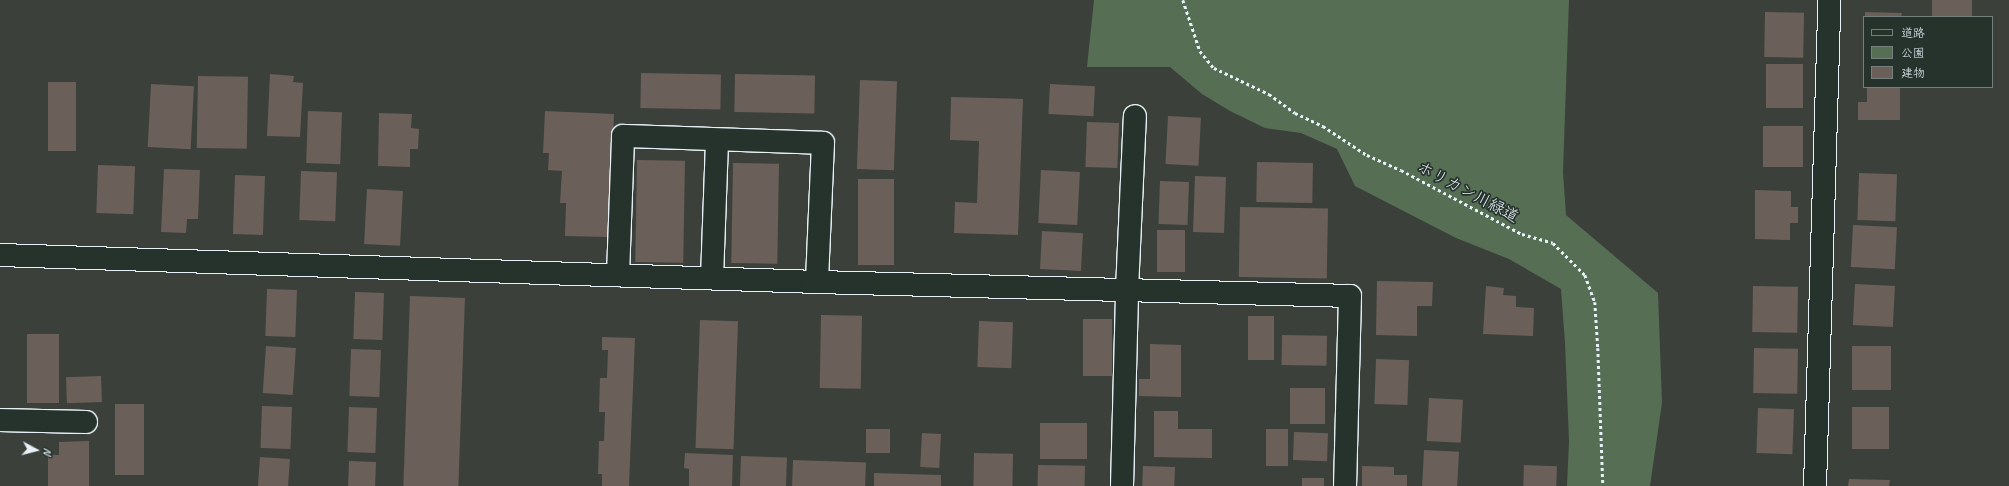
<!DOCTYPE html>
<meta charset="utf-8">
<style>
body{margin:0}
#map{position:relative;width:2009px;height:486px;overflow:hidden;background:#3b403a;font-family:Caveat,"Klee One",sans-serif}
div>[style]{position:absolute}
.green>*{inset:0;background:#566e54}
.building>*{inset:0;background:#6b5f59;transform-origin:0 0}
.path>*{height:2.5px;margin-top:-1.25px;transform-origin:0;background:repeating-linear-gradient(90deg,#e8f1f8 0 3px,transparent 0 6px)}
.roads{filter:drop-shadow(1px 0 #e8f1f8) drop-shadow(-1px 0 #e8f1f8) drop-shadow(0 1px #e8f1f8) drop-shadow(0 -1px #e8f1f8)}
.minor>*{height:22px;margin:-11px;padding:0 11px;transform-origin:11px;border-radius:11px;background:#26332d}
span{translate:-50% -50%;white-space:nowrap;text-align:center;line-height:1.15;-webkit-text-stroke:3.5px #26332d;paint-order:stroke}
.street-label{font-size:16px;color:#e8f1f8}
.legend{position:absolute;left:1863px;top:16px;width:130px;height:72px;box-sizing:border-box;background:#26332d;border:1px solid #747f7e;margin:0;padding:5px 7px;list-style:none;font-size:12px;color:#e8f1f8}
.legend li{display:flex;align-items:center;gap:8px;height:20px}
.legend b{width:20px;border:1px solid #747f7e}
.north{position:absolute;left:16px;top:430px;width:40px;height:40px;-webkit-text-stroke:3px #26332d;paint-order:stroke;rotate:97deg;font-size:11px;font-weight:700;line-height:16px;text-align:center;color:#e8f1f8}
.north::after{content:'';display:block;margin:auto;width:14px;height:18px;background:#e8f1f8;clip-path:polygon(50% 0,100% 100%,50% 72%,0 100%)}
</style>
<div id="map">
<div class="green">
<div style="clip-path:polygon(1094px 0,1569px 0,1563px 172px,1566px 215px,1658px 293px,1662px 403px,1650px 486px,1567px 486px,1569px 441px,1565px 343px,1561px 289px,1509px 259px,1456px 238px,1355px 186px,1337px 149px,1301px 133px,1265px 128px,1230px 111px,1202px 94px,1170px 67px,1087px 67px)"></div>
</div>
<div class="building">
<div style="left:1932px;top:0;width:40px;height:17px"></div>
<div style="left:1765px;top:12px;width:39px;height:45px;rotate:1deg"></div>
<div style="clip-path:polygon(1865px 12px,1902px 13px,1901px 17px,1865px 17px)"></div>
<div style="left:1766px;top:64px;width:37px;height:44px"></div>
<div style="left:641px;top:73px;width:80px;height:35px;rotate:1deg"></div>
<div style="clip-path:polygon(270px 74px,294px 76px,293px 82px,303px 83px,300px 137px,267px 136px)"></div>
<div style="left:735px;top:74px;width:80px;height:38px;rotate:1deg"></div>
<div style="left:198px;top:76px;width:50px;height:72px;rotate:1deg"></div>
<div style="left:860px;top:80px;width:37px;height:89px;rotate:2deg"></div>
<div style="left:48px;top:82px;width:28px;height:69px"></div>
<div style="left:151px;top:84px;width:43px;height:63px;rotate:3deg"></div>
<div style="left:1050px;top:84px;width:45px;height:30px;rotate:3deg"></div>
<div style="clip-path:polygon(1867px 87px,1900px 87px,1900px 120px,1858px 120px,1858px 102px,1867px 102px)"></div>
<div style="clip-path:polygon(951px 97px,1023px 99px,1018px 235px,954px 233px,955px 202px,977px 203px,979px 141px,950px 140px)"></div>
<div style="left:308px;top:111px;width:34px;height:52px;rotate:2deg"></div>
<div style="clip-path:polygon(545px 111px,614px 114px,608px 237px,565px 236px,566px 203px,560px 203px,562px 171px,548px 170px,549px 153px,543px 153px)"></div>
<div style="clip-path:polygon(379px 113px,412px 114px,411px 128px,419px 129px,418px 149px,410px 149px,410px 167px,378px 166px)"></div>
<div style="left:1168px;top:116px;width:33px;height:48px;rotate:3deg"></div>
<div style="left:1087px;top:122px;width:32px;height:45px;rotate:2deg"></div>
<div style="left:1763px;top:126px;width:40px;height:41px"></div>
<div style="left:637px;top:160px;width:48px;height:102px;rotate:1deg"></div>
<div style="left:1257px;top:162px;width:56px;height:40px;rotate:1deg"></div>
<div style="left:733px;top:163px;width:46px;height:100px;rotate:1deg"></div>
<div style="left:98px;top:165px;width:37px;height:48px;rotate:2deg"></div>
<div style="clip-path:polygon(164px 169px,200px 170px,198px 219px,187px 219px,186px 233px,161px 232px)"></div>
<div style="left:1041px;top:170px;width:39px;height:53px;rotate:3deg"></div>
<div style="left:301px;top:171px;width:36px;height:49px;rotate:2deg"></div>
<div style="left:1859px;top:173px;width:38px;height:47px;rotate:2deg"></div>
<div style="left:235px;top:175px;width:30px;height:59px;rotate:2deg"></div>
<div style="left:1195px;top:176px;width:31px;height:56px;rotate:2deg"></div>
<div style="left:858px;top:179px;width:36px;height:86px"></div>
<div style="left:1160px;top:181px;width:29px;height:43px;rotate:2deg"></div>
<div style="left:367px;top:189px;width:36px;height:55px;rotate:3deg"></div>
<div style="clip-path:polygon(1755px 190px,1791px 191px,1791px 207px,1798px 207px,1798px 223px,1790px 223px,1790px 240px,1755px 239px)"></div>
<div style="left:1240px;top:207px;width:88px;height:70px;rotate:1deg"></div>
<div style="left:1853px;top:225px;width:44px;height:42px;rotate:3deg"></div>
<div style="left:1157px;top:230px;width:28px;height:42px"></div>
<div style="left:1042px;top:231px;width:41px;height:38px;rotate:3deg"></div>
<div style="clip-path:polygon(1377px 281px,1433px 282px,1432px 306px,1417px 306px,1417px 336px,1376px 335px)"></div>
<div style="left:1855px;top:284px;width:40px;height:41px;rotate:3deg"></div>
<div style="clip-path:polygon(1486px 286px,1504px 288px,1503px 295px,1516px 296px,1516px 307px,1534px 308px,1533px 336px,1483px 334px)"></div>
<div style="left:1753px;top:286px;width:45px;height:46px;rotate:1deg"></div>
<div style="left:267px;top:289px;width:30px;height:47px;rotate:2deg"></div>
<div style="left:355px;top:292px;width:29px;height:47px;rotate:2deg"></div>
<div style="left:410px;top:296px;width:55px;height:190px;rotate:2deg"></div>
<div style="left:821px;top:315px;width:41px;height:73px;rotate:1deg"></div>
<div style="left:1248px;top:316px;width:26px;height:44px"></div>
<div style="left:1083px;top:319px;width:29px;height:57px"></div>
<div style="left:700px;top:320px;width:38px;height:128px;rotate:2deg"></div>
<div style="left:979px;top:321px;width:34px;height:46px;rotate:2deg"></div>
<div style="left:27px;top:334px;width:32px;height:69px"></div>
<div style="left:1282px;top:335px;width:45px;height:30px;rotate:1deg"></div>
<div style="clip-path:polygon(602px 337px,635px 338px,629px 486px,602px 486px,602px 474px,598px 474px,599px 441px,604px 441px,605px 412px,599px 412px,600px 378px,607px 378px,608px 350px,602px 350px)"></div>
<div style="clip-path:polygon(1150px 344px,1181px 345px,1181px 397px,1139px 396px,1139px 379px,1150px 379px)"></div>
<div style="left:266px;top:346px;width:30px;height:47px;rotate:4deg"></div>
<div style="left:1852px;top:346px;width:39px;height:44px"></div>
<div style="left:1754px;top:348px;width:44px;height:45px;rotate:1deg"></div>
<div style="left:351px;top:349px;width:30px;height:47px;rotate:2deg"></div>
<div style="left:1376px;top:359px;width:33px;height:45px;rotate:2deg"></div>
<div style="left:101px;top:376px;width:26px;height:35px;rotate:88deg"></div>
<div style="left:1290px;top:388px;width:35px;height:36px"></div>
<div style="left:1429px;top:398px;width:34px;height:43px;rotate:3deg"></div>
<div style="left:115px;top:404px;width:29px;height:71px"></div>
<div style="left:262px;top:406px;width:30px;height:42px;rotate:2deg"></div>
<div style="left:349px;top:407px;width:28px;height:45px;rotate:2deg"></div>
<div style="left:1852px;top:407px;width:37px;height:42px"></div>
<div style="left:1758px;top:408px;width:36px;height:45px;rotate:2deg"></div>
<div style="clip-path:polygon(1154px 411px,1178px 411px,1178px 429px,1212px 429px,1212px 458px,1154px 457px)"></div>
<div style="left:1040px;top:423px;width:47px;height:36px"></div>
<div style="left:866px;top:429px;width:24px;height:24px"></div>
<div style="left:1266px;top:429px;width:22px;height:37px"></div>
<div style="left:1294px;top:432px;width:34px;height:28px;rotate:2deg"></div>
<div style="left:922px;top:433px;width:19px;height:34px;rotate:3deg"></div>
<div style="clip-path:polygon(89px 441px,89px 486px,48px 486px,48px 455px,59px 455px,59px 442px)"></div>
<div style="left:1424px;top:450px;width:35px;height:36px;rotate:3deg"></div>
<div style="clip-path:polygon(685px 453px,733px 455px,732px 486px,689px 486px,689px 469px,684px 468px)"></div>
<div style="left:974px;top:453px;width:39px;height:33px;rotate:1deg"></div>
<div style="left:741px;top:456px;width:46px;height:30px;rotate:2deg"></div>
<div style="left:260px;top:457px;width:30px;height:29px;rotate:4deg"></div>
<div style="left:793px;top:460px;width:73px;height:26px;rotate:2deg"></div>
<div style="left:349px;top:461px;width:27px;height:25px;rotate:2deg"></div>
<div style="left:1038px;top:465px;width:47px;height:21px;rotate:1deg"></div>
<div style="left:1524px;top:465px;width:33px;height:21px;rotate:2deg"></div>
<div style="left:1143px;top:466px;width:32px;height:20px;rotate:2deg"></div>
<div style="clip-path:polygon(1362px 466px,1394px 467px,1394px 475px,1407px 475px,1407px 486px,1362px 486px)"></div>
<div style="clip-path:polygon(874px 473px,941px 475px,941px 486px,874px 486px)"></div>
<div style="left:1324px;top:478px;width:8px;height:22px;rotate:90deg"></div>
<div style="clip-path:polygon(1849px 479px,1890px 480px,1889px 486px,1848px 486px)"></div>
</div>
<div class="path">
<div style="left:1183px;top:0;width:54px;rotate:71.6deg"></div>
<div style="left:1200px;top:51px;width:22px;rotate:51deg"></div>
<div style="left:1214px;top:68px;width:61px;rotate:25.3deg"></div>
<div style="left:1269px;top:94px;width:32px;rotate:36deg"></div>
<div style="left:1295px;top:113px;width:31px;rotate:25deg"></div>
<div style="left:1323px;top:126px;width:53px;rotate:33.4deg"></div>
<div style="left:1367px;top:155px;width:37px;rotate:24deg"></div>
<div style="left:1401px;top:170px;width:137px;rotate:27.9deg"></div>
<div style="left:1522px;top:234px;width:32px;rotate:16deg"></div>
<div style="left:1553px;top:243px;width:45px;rotate:45deg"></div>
<div style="left:1585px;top:275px;width:29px;rotate:70deg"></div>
<div style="left:1595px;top:302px;width:46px;rotate:86.3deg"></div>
<div style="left:1598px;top:348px;width:138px;rotate:87.9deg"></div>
</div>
<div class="roads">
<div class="minor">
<div style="left:0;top:255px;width:817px;rotate:1.89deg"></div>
<div style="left:817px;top:282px;width:533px;rotate:1.5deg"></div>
<div style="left:1350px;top:296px;width:190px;rotate:91.5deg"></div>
<div style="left:618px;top:275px;width:139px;rotate:-87.9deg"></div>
<div style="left:623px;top:136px;width:200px;rotate:2deg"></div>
<div style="left:823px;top:143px;width:139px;rotate:92.5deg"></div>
<div style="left:712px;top:278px;width:138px;rotate:-87.9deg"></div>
<div style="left:0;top:420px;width:86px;rotate:1.3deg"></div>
<div style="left:1122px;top:486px;width:196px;rotate:-88.5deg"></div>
<div style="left:1127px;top:290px;width:174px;rotate:-87.4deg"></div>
<div style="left:1815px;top:486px;width:486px;rotate:-88.3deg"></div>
</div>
</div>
<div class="street-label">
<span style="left:1468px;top:192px;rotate:28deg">ホリカン川緑道</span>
</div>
<ul class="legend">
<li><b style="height:5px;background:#26332d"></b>道路</li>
<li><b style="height:11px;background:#566e54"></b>公園</li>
<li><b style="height:11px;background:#6b5f59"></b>建物</li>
</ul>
<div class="north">N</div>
</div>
